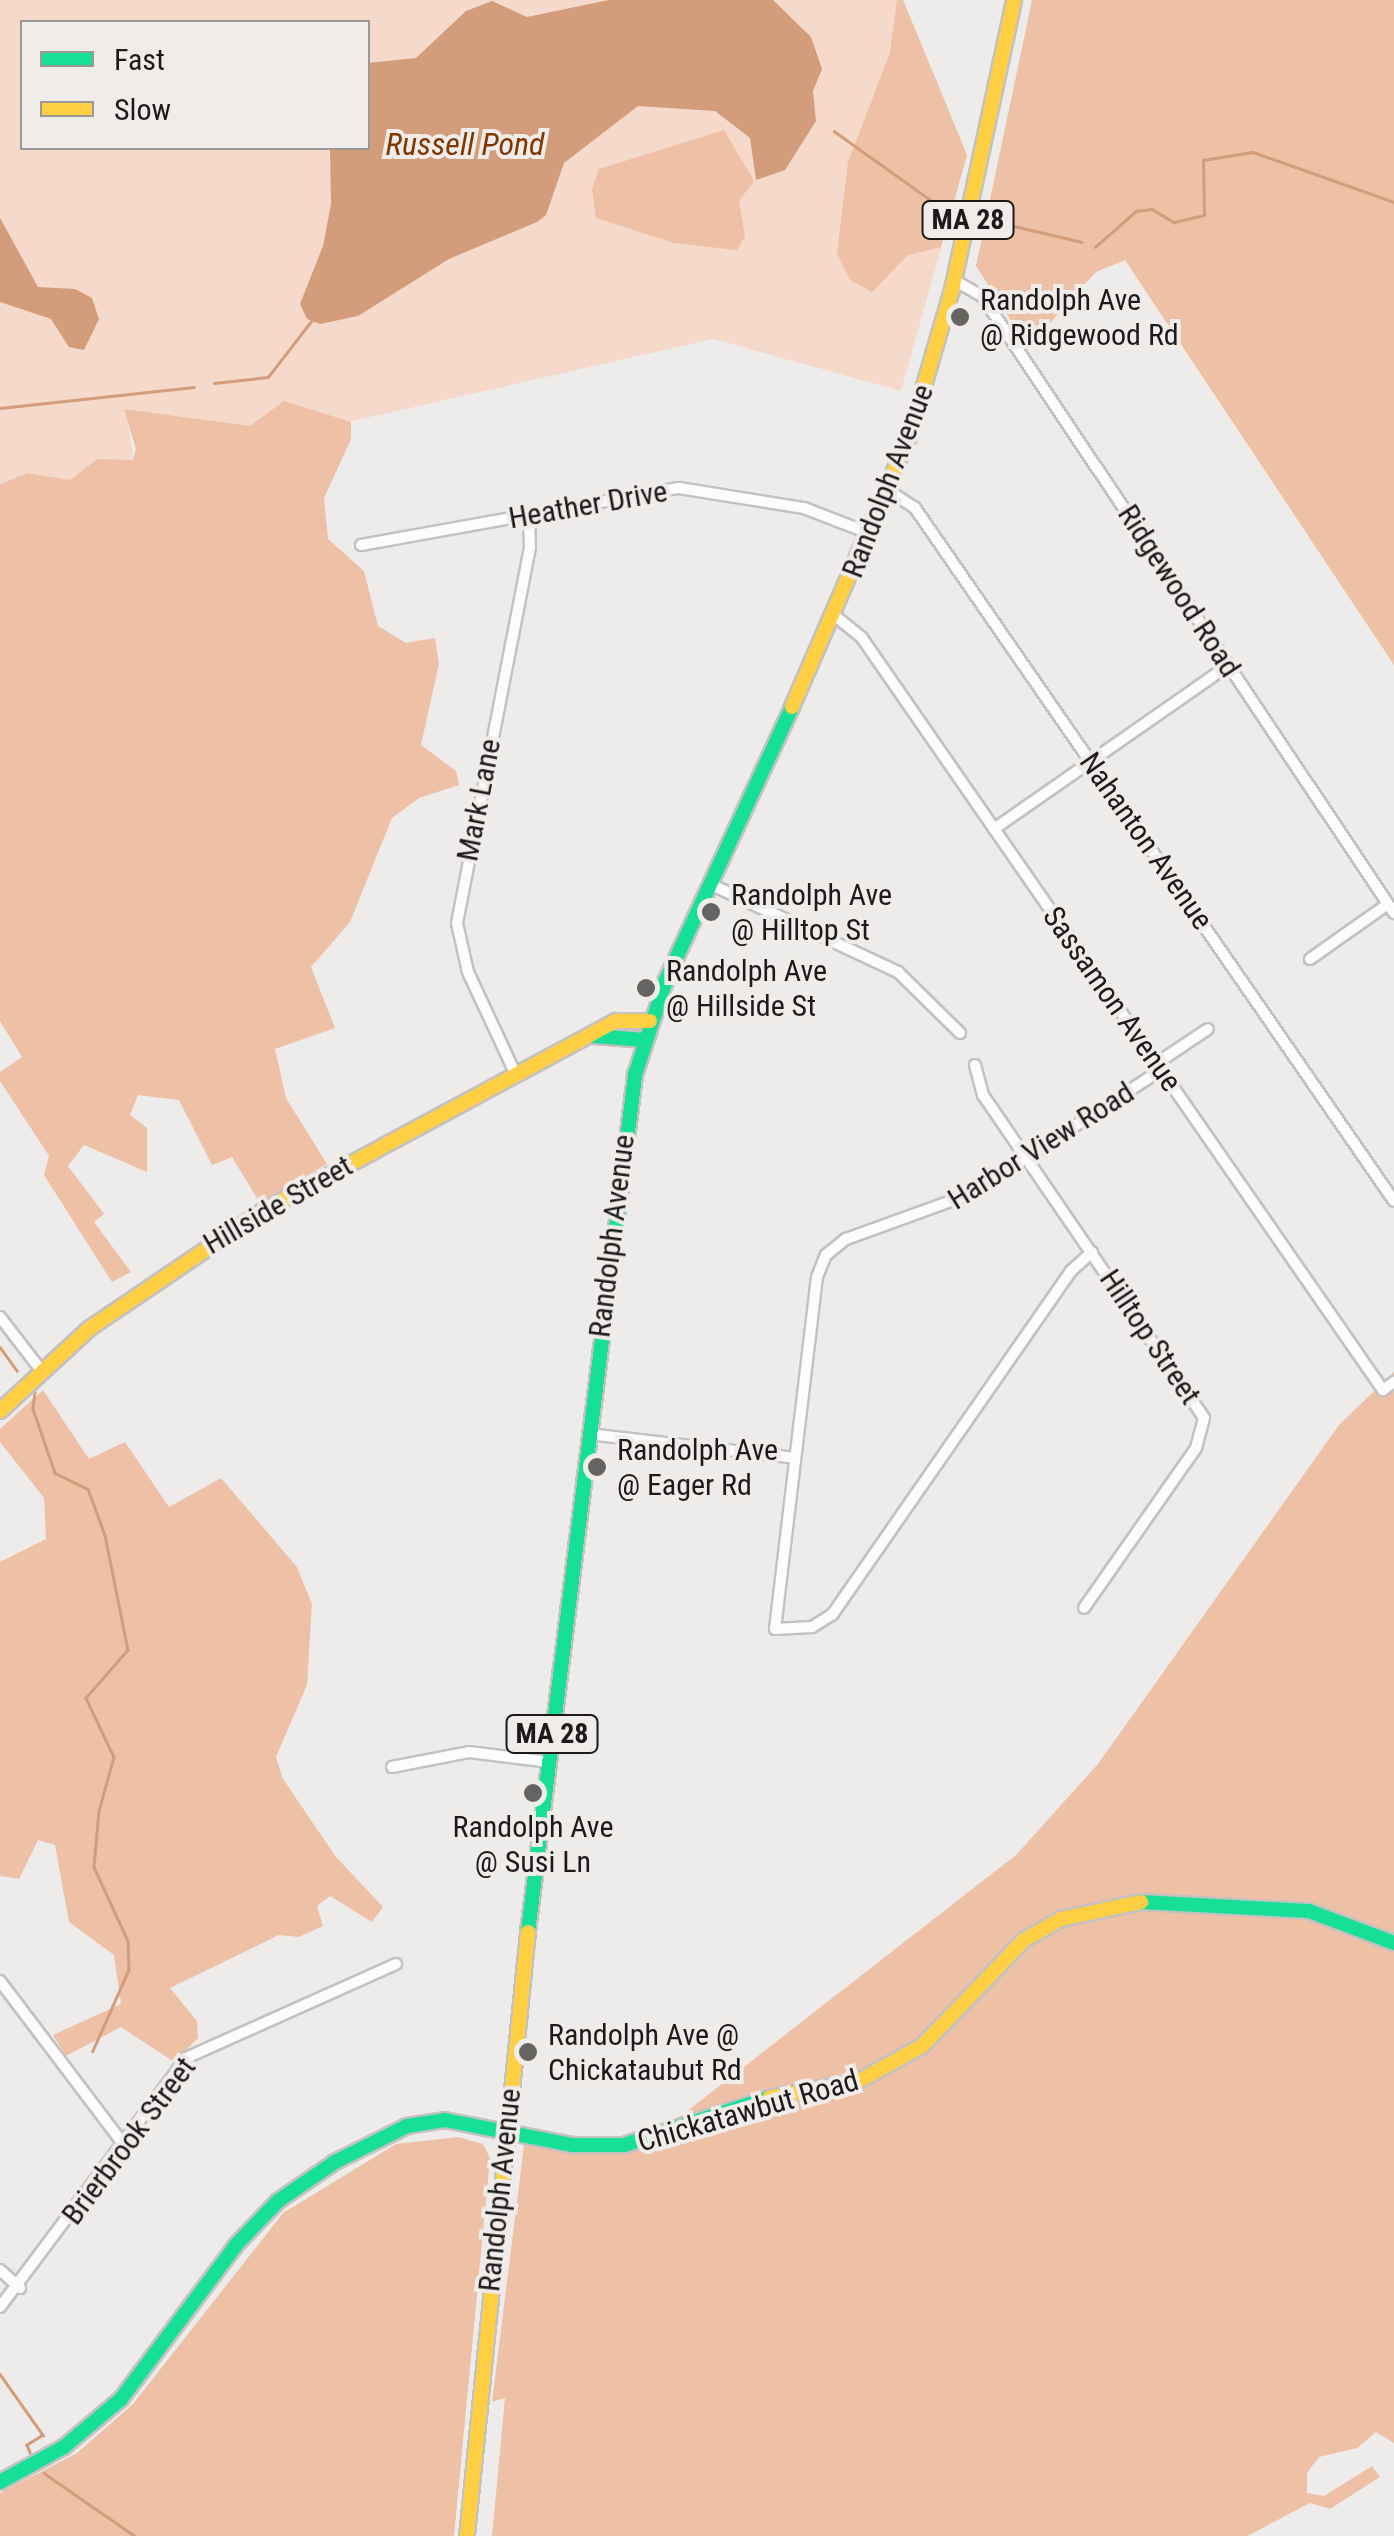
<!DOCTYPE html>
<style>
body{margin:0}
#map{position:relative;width:1394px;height:2536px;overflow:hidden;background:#eeeceb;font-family:"Roboto Condensed",sans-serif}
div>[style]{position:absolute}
.green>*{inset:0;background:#f5d9cb}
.forest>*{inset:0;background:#eec0a6}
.water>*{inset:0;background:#d39c7b}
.stream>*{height:2.5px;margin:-1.25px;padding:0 1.25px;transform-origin:1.25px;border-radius:1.25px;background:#d39c7b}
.roads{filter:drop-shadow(2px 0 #c3c1c1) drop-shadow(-2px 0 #c3c1c1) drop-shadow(0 2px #c3c1c1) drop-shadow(0 -2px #c3c1c1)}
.street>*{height:10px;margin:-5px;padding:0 5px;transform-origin:5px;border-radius:5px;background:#fcfcfc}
.fast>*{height:14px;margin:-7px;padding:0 7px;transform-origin:7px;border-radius:7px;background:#16e098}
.slow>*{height:14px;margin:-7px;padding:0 7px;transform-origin:7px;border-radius:7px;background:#ffcf43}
.dots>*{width:28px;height:28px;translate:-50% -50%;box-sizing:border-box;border:5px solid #efecea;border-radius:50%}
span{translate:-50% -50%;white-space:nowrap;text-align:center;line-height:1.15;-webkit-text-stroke:8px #efecea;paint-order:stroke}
.shield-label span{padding:2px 8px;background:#efecea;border:2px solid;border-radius:8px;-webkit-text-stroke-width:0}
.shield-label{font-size:28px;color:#1c1a1a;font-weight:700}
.poi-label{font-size:30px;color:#1c1a1a}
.left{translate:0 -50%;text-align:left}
.street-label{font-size:30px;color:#1c1a1a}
.water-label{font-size:32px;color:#803700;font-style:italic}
.legend{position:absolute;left:20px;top:20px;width:350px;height:130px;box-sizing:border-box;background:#efecea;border:2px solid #9b9897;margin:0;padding:12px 18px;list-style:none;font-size:30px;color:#1c1a1a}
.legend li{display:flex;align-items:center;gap:20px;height:50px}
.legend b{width:50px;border:2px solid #9b9897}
</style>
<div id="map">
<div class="green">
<div style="clip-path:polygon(evenodd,0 0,903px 0,967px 155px,901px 391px,713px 339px,339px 424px,297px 504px,128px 418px,133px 460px,97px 459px,70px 480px,28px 473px,0 484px,0 0,22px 22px,368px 22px,368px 148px,22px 148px,22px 22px)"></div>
</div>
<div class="forest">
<div style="clip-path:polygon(897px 0,903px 0,967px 155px,941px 247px,908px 255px,872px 292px,850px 280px,837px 254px,848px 162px,890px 53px)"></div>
<div style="clip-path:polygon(1032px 0,1394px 0,1394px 665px,1125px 260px,1096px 272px,1028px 347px,976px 266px)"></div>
<div style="clip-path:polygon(724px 130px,754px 181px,739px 201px,745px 236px,737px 250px,674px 243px,596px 218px,592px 189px,599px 169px)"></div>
<div style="clip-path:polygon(284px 401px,351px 422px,351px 439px,324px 498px,328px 539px,364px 571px,378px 626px,406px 643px,435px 638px,439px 664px,421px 745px,456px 771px,459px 785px,419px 798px,392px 818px,350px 922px,311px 967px,335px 1028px,275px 1049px,286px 1098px,327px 1164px,260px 1203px,232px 1157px,212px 1165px,179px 1100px,138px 1095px,130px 1115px,147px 1128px,147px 1172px,84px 1145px,68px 1166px,104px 1214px,94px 1222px,131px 1272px,112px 1282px,44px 1175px,49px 1156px,0 1081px,0 1072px,22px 1057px,0 1021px,0 484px,28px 473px,70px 480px,97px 459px,133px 460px,136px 449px,124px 409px,250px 426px)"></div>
<div style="clip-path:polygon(1394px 1372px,1394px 2443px,1376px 2432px,1357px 2448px,1319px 2457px,1307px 2473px,1307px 2493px,1324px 2496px,1372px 2466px,1380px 2477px,1330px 2509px,1310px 2503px,1247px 2536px,492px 2536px,505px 2398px,492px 2402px,526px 2129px,614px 2141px,673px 2122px,1016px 1855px,1098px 1764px,1339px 1425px)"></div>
<div style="clip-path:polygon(43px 1390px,89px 1459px,125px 1442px,169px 1507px,221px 1478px,297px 1567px,312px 1604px,307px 1685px,276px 1757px,283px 1779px,336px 1857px,383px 1907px,372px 1922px,330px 1896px,317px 1906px,323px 1926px,299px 1937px,279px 1935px,170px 1988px,197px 2021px,198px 2038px,174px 2062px,121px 2027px,66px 2056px,53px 2035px,121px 2004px,114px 1955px,69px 1922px,55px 1845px,38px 1840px,19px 1879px,0 1876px,0 1562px,46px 1539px,44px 1498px,0 1442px,0 1429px)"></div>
<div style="clip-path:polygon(458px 2137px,483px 2144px,490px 2158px,454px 2536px,0 2536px,0 2493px,77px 2453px,133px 2404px,283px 2213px,396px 2144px)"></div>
</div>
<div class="water">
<div style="clip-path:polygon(609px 0,773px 0,811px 37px,822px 69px,813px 91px,816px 121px,785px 170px,756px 180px,750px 138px,715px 111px,638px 106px,564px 163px,546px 215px,537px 222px,449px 259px,358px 316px,320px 324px,307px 319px,300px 304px,323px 246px,331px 204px,330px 148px,368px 148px,368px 63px,416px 58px,466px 11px,492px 1px,527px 17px)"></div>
<div style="clip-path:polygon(0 218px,38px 287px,75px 289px,92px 298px,99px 319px,84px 350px,69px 347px,51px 319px,0 302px)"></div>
</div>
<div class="stream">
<div style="left:834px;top:131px;width:141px;rotate:35.5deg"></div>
<div style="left:993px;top:221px;width:91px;rotate:13.3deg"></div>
<div style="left:1095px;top:247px;width:55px;rotate:-41.3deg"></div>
<div style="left:1136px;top:211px;width:16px;rotate:-7deg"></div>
<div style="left:1152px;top:209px;width:26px;rotate:31deg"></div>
<div style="left:1174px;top:222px;width:31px;rotate:-13deg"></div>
<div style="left:1204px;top:215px;width:55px;rotate:-91deg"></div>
<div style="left:1203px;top:160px;width:51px;rotate:-9.1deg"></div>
<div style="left:1253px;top:152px;width:150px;rotate:19.5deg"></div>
<div style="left:214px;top:383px;width:54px;rotate:-6.3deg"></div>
<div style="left:268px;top:377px;width:72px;rotate:-52.3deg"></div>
<div style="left:0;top:408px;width:195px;rotate:-6.2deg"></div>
<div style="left:0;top:1347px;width:29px;rotate:54deg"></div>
<div style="left:35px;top:1392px;width:17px;rotate:97deg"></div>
<div style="left:33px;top:1409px;width:68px;rotate:71deg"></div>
<div style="left:55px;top:1473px;width:37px;rotate:26deg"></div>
<div style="left:88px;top:1489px;width:49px;rotate:69.7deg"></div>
<div style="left:105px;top:1535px;width:117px;rotate:78.7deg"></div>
<div style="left:128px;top:1650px;width:64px;rotate:131.2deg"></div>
<div style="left:86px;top:1698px;width:65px;rotate:64.6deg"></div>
<div style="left:114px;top:1757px;width:56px;rotate:105.5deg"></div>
<div style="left:99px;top:1811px;width:56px;rotate:95.1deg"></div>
<div style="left:94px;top:1867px;width:81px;rotate:65.3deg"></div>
<div style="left:128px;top:1941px;width:29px;rotate:88deg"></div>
<div style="left:129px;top:1970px;width:89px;rotate:114deg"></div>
<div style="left:0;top:2374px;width:75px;rotate:54.8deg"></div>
<div style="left:43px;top:2435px;width:19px;rotate:148deg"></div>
<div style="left:27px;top:2445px;width:8px;rotate:67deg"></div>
<div style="left:44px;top:2473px;width:111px;rotate:34.7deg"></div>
</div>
<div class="roads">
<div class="street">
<div style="left:954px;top:280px;width:32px;rotate:30deg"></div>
<div style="left:982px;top:296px;width:742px;rotate:56.27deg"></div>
<div style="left:889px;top:491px;width:31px;rotate:33deg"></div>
<div style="left:915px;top:508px;width:842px;rotate:55.35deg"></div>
<div style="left:361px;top:545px;width:323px;rotate:-10.2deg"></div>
<div style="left:679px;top:488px;width:127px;rotate:9.1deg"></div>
<div style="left:804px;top:508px;width:72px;rotate:21.2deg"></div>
<div style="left:834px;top:615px;width:36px;rotate:39deg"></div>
<div style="left:862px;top:638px;width:915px;rotate:55.29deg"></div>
<div style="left:1383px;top:1390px;width:14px;rotate:-36deg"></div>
<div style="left:994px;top:829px;width:285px;rotate:-34.9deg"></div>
<div style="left:710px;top:884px;width:208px;rotate:25.1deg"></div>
<div style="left:898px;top:972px;width:87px;rotate:44.5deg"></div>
<div style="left:1310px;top:959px;width:95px;rotate:-35.2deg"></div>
<div style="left:1157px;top:1063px;width:61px;rotate:-33.7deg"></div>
<div style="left:975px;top:1065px;width:31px;rotate:75deg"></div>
<div style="left:983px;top:1095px;width:391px;rotate:55.6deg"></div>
<div style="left:1204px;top:1418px;width:31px;rotate:105deg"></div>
<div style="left:1196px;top:1448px;width:195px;rotate:125deg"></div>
<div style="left:516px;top:1075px;width:114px;rotate:-115deg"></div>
<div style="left:468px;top:972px;width:50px;rotate:-102.7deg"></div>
<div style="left:457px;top:923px;width:382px;rotate:-79deg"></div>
<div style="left:530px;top:548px;width:31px;rotate:-92deg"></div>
<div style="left:1092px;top:1252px;width:28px;rotate:138deg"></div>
<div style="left:1071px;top:1271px;width:417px;rotate:124.8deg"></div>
<div style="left:833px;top:1614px;width:25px;rotate:148deg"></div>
<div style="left:812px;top:1627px;width:37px;rotate:177deg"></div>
<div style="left:775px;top:1629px;width:354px;rotate:-83.2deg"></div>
<div style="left:817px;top:1277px;width:24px;rotate:-68deg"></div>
<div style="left:826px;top:1255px;width:26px;rotate:-39deg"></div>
<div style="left:846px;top:1239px;width:132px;rotate:-19.9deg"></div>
<div style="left:970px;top:1194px;width:228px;rotate:-33deg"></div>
<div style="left:0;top:1317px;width:66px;rotate:52.4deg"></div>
<div style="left:589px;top:1434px;width:207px;rotate:6.6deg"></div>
<div style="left:392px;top:1767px;width:78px;rotate:-11deg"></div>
<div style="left:469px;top:1752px;width:81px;rotate:7.1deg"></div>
<div style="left:0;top:1981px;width:206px;rotate:52.9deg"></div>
<div style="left:0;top:2270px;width:27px;rotate:42deg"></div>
<div style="left:0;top:2307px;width:311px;rotate:-53.2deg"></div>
<div style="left:186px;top:2058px;width:230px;rotate:-24.1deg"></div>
</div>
<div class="fast">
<div style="left:595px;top:1036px;width:49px;rotate:4.7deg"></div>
<div style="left:1141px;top:1902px;width:168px;rotate:3.1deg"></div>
<div style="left:1309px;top:1911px;width:91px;rotate:20.6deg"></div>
<div style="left:528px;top:1932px;width:864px;rotate:-82.88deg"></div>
<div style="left:635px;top:1075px;width:100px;rotate:-71.9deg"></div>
<div style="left:666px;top:980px;width:301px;rotate:-65.2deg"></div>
<div style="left:0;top:2482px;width:73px;rotate:-28.7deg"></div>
<div style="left:64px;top:2447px;width:75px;rotate:-40.1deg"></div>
<div style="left:121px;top:2399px;width:192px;rotate:-53.2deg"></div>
<div style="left:236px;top:2245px;width:61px;rotate:-46.3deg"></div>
<div style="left:278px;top:2201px;width:69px;rotate:-34.4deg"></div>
<div style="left:335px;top:2162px;width:80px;rotate:-26.6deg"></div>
<div style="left:407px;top:2126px;width:38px;rotate:-9deg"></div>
<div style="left:445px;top:2120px;width:130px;rotate:11.1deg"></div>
<div style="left:573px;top:2145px;width:51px"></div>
<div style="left:624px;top:2145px;width:152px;rotate:-18deg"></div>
</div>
<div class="slow">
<div style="left:792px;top:707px;width:294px;rotate:-66.6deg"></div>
<div style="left:909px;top:437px;width:153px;rotate:-73.7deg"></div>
<div style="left:952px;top:290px;width:297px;rotate:-77.9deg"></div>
<div style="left:0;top:1411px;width:122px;rotate:-42.7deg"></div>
<div style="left:90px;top:1328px;width:209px;rotate:-34.1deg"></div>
<div style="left:263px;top:1211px;width:401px;rotate:-28.3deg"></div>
<div style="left:616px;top:1021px;width:34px"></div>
<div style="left:769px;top:2098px;width:92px;rotate:-10.7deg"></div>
<div style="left:859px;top:2081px;width:72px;rotate:-29.1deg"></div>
<div style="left:922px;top:2046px;width:147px;rotate:-46.1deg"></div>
<div style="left:1024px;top:1940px;width:43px;rotate:-29.6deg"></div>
<div style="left:1061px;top:1919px;width:82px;rotate:-12deg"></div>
<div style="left:467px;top:2536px;width:607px;rotate:-84.23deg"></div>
</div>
</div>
<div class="dots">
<div style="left:960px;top:317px;background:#666463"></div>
<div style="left:711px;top:912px;background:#666463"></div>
<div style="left:646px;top:988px;background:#666463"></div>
<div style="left:597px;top:1467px;background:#666463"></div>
<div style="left:533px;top:1793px;background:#666463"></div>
<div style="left:528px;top:2052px;background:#666463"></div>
</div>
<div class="shield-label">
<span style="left:968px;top:220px">MA 28</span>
<span style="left:552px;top:1734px">MA 28</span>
</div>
<div class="poi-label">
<span class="left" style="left:980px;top:317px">Randolph Ave<br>@ Ridgewood Rd</span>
<span class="left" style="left:731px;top:912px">Randolph Ave<br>@ Hilltop St</span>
<span class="left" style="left:666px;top:988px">Randolph Ave<br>@ Hillside St</span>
<span class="left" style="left:617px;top:1467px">Randolph Ave<br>@ Eager Rd</span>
<span style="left:533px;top:1844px">Randolph Ave<br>@ Susi Ln</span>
<span class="left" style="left:548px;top:2052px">Randolph Ave @<br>Chickataubut Rd</span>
</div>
<div class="street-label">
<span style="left:888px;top:481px;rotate:-69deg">Randolph Avenue</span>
<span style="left:588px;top:505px;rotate:-10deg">Heather Drive</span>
<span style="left:1179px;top:591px;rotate:57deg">Ridgewood Road</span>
<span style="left:479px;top:800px;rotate:-79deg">Mark Lane</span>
<span style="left:1146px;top:841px;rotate:55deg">Nahanton Avenue</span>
<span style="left:1112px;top:999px;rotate:55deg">Sassamon Avenue</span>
<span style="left:1041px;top:1146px;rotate:-32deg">Harbor View Road</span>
<span style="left:278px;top:1205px;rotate:-30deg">Hillside Street</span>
<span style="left:612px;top:1236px;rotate:-83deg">Randolph Avenue</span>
<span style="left:1150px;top:1337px;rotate:56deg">Hilltop Street</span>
<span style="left:748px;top:2111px;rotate:-16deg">Chickatawbut Road</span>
<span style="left:129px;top:2141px;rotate:-53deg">Brierbrook Street</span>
<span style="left:500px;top:2190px;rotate:-84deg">Randolph Avenue</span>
</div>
<div class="water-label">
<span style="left:465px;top:144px">Russell Pond</span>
</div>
<ul class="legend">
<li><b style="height:12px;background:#16e098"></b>Fast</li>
<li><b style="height:12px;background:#ffcf43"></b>Slow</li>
</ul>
</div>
